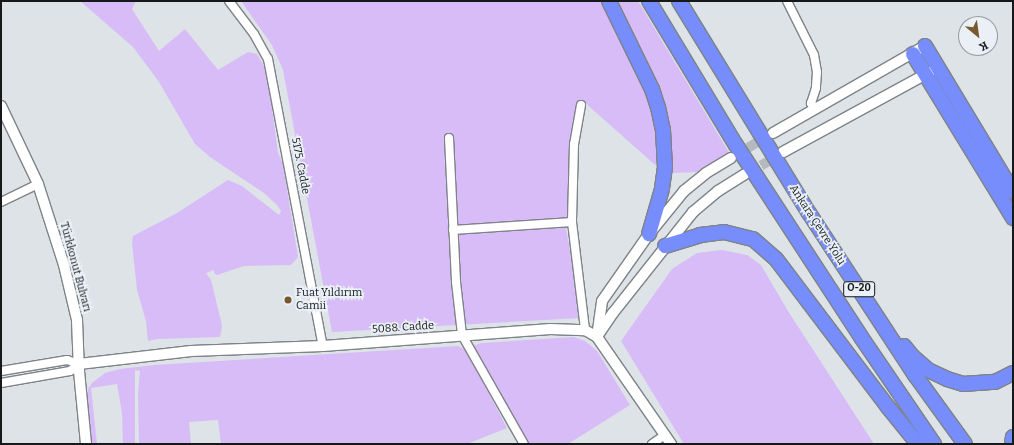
<!DOCTYPE html>
<meta charset="utf-8">
<style>
body{margin:0}
#map{position:relative;width:1014px;height:445px;overflow:hidden;background:#dde3e7;font-family:Bitter,serif}
div>[style]{position:absolute}
.green>*{inset:0;background:#d8bcf7}
.tertiary-tunnel>*{height:10px;margin-top:-5px;transform-origin:0;background:repeating-linear-gradient(90deg,#b5babe 0 10px,transparent 0 15px)}
.roads{filter:drop-shadow(1px 0 #7e8387) drop-shadow(-1px 0 #7e8387) drop-shadow(0 1px #7e8387) drop-shadow(0 -1px #7e8387)}
.minor>*{height:8px;margin:-4px;padding:0 4px;transform-origin:4px;border-radius:4px;background:#fff}
.tertiary>*{height:10px;margin:-5px;padding:0 5px;transform-origin:5px;border-radius:5px;background:#fff}
.motorway>*{height:14px;margin:-7px;padding:0 7px;transform-origin:7px;border-radius:7px;background:#768dfb}
.dots>*{width:11px;height:11px;translate:-50% -50%;box-sizing:border-box;border:2px solid #eaf0f5;border-radius:50%}
span{translate:-50% -50%;white-space:nowrap;text-align:center;line-height:1.15;-webkit-text-stroke:3.5px #eaf0f5;paint-order:stroke}
.shield-label span{padding:1px 3px;background:#eaf0f5;border:1px solid;border-radius:3px;-webkit-text-stroke-width:0}
.shield-label{font-size:10px;color:#16181a;font-weight:700}
.street-label{font-size:11px;color:#16181a}
.poi-label{font-size:11px;color:#16181a}
.left{translate:0 -50%;text-align:left}
.frame{position:absolute;inset:0;border:2px solid #16181a;pointer-events:none}
.north{position:absolute;left:958px;top:16px;width:40px;height:40px;box-sizing:border-box;background:#eaf0f5;border:1px solid #959a9d;border-radius:50%;rotate:151deg;font-size:11px;font-weight:700;line-height:16px;text-align:center;color:#16181a}
.north::after{content:'';display:block;margin:auto;width:14px;height:18px;background:#79582f;clip-path:polygon(50% 0,100% 100%,50% 72%,0 100%)}
</style>
<div id="map">
<div class="green">
<div style="clip-path:polygon(80px 1px,136px 1px,132px 9px,159px 51px,185px 29px,218px 70px,248px 52px,257px 54px,267px 71px,278px 153px,283px 164px,298px 257px,291px 265px,244px 266px,217px 275px,214px 273px,214px 270px,206px 273px,211px 280px,221px 321px,222px 327px,220px 337px,157px 339px,148px 341px,146px 321px,137px 290px,132px 243px,133px 236px,177px 213px,228px 180px,242px 186px,279px 215px,281px 211px,277px 205px,264px 193px,210px 157px,195px 144px,159px 82px,133px 47px)"></div>
<div style="clip-path:polygon(241px 1px,638px 1px,730px 154px,697px 172px,673px 173px,654px 164px,583px 101px,577px 110px,566px 229px,573px 265px,580px 318px,332px 332px,283px 70px,272px 45px)"></div>
<div style="clip-path:polygon(722px 250px,747px 255px,761px 265px,788px 311px,874px 444px,684px 444px,621px 341px,672px 269px,697px 253px)"></div>
<div style="clip-path:polygon(574px 337px,585px 341px,597px 351px,630px 405px,568px 444px,525px 444px,471px 347px,481px 343px)"></div>
<div style="clip-path:polygon(458px 346px,466px 350px,507px 428px,467px 444px,221px 444px,218px 420px,189px 422px,191px 444px,139px 444px,138px 394px,140px 371px,135px 370px,135px 444px,123px 444px,122px 413px,117px 384px,91px 388px,97px 444px,92px 444px,87px 396px,88px 389px,92px 383px,105px 373px,120px 369px,154px 365px)"></div>
</div>
<div class="tertiary-tunnel">
<div style="left:735px;top:156px;width:40px;rotate:-32deg"></div>
<div style="left:748px;top:173px;width:38px;rotate:-30deg"></div>
</div>
<div class="roads">
<div class="minor">
<div style="left:229px;top:1px;width:41px;rotate:52.9deg"></div>
<div style="left:254px;top:34px;width:29px;rotate:61deg"></div>
<div style="left:268px;top:59px;width:292px;rotate:79.2deg"></div>
<div style="left:787px;top:1px;width:60px;rotate:63.4deg"></div>
<div style="left:814px;top:55px;width:17px;rotate:80deg"></div>
<div style="left:817px;top:72px;width:16px;rotate:94deg"></div>
<div style="left:816px;top:88px;width:16px;rotate:108deg"></div>
<div style="left:811px;top:103px;width:7px;rotate:63deg"></div>
<div style="left:581px;top:105px;width:40px;rotate:100deg"></div>
<div style="left:574px;top:144px;width:78px;rotate:91.5deg"></div>
<div style="left:572px;top:222px;width:109px;rotate:83.1deg"></div>
<div style="left:449px;top:138px;width:144px;rotate:87.2deg"></div>
<div style="left:456px;top:282px;width:53px;rotate:83.5deg"></div>
<div style="left:462px;top:335px;width:125px;rotate:60.4deg"></div>
<div style="left:1px;top:202px;width:41px;rotate:-25.9deg"></div>
<div style="left:453px;top:230px;width:119px;rotate:-3.8deg"></div>
<div style="left:1px;top:371px;width:67px;rotate:-9.5deg"></div>
<div style="left:67px;top:360px;width:13px;rotate:18deg"></div>
<div style="left:79px;top:364px;width:11px;rotate:142deg"></div>
<div style="left:70px;top:371px;width:70px;rotate:170.1deg"></div>
<div style="left:652px;top:444px;width:16px;rotate:-35deg"></div>
</div>
<div class="tertiary">
<div style="left:1px;top:106px;width:86px;rotate:64.6deg"></div>
<div style="left:38px;top:184px;width:85px;rotate:72.2deg"></div>
<div style="left:64px;top:265px;width:57px;rotate:76.7deg"></div>
<div style="left:77px;top:320px;width:51px;rotate:87.8deg"></div>
<div style="left:79px;top:371px;width:73px;rotate:84.5deg"></div>
<div style="left:773px;top:133px;width:175px;rotate:-29.8deg"></div>
<div style="left:783px;top:152px;width:167px;rotate:-28.6deg"></div>
<div style="left:598px;top:335px;width:27px;rotate:-56deg"></div>
<div style="left:613px;top:313px;width:129px;rotate:-51.6deg"></div>
<div style="left:693px;top:212px;width:33px;rotate:-40deg"></div>
<div style="left:718px;top:191px;width:31px;rotate:-32deg"></div>
<div style="left:597px;top:337px;width:36px;rotate:-82deg"></div>
<div style="left:602px;top:301px;width:82px;rotate:-55deg"></div>
<div style="left:649px;top:234px;width:55px;rotate:-50.9deg"></div>
<div style="left:684px;top:191px;width:28px;rotate:-39deg"></div>
<div style="left:706px;top:173px;width:29px;rotate:-31deg"></div>
<div style="left:79px;top:364px;width:113px;rotate:-6.6deg"></div>
<div style="left:191px;top:351px;width:132px;rotate:-2.2deg"></div>
<div style="left:323px;top:346px;width:228px;rotate:-4.3deg"></div>
<div style="left:550px;top:329px;width:35px;rotate:2deg"></div>
<div style="left:585px;top:330px;width:14px;rotate:30deg"></div>
<div style="left:597px;top:337px;width:130px;rotate:55.3deg"></div>
</div>
<div class="motorway">
<div style="left:609px;top:1px;width:98px;rotate:64deg"></div>
<div style="left:652px;top:89px;width:19px;rotate:72deg"></div>
<div style="left:658px;top:107px;width:24px;rotate:78deg"></div>
<div style="left:663px;top:130px;width:37px;rotate:87deg"></div>
<div style="left:665px;top:167px;width:22px;rotate:98deg"></div>
<div style="left:662px;top:189px;width:47px;rotate:106.1deg"></div>
<div style="left:649px;top:1px;width:168px;rotate:58.9deg"></div>
<div style="left:736px;top:145px;width:229px;rotate:56.9deg"></div>
<div style="left:861px;top:337px;width:130px;rotate:55.7deg"></div>
<div style="left:679px;top:1px;width:249px;rotate:58.5deg"></div>
<div style="left:809px;top:213px;width:194px;rotate:56.8deg"></div>
<div style="left:915px;top:375px;width:85px;rotate:54.1deg"></div>
<div style="left:925px;top:46px;width:170px;rotate:58.9deg"></div>
<div style="left:913px;top:54px;width:192px;rotate:58.6deg"></div>
<div style="left:665px;top:246px;width:37px;rotate:-17deg"></div>
<div style="left:700px;top:235px;width:24px;rotate:-7deg"></div>
<div style="left:724px;top:232px;width:30px;rotate:14deg"></div>
<div style="left:753px;top:239px;width:30px;rotate:41deg"></div>
<div style="left:776px;top:259px;width:186px;rotate:52.9deg"></div>
<div style="left:888px;top:407px;width:48px;rotate:51deg"></div>
<div style="left:904px;top:346px;width:13px;rotate:51deg"></div>
<div style="left:912px;top:356px;width:21px;rotate:41deg"></div>
<div style="left:928px;top:370px;width:21px;rotate:25deg"></div>
<div style="left:947px;top:379px;width:17px;rotate:17deg"></div>
<div style="left:963px;top:384px;width:32px;rotate:-4deg"></div>
<div style="left:995px;top:382px;width:20px;rotate:-27deg"></div>
<div style="left:1012px;top:444px;width:7px;rotate:-82deg"></div>
</div>
</div>
<div class="dots">
<div style="left:288px;top:300px;background:#79582f"></div>
</div>
<div class="shield-label">
<span style="left:859px;top:289px">O-20</span>
</div>
<div class="street-label">
<span style="left:300px;top:166px;rotate:79deg">5175. Cadde</span>
<span style="left:817px;top:225px;rotate:57deg">Ankara Çevre Yolu</span>
<span style="left:75px;top:267px;rotate:75deg">Türkkonut Bulvarı</span>
<span style="left:403px;top:328px;rotate:-4deg">5088. Cadde</span>
</div>
<div class="poi-label">
<span class="left" style="left:296px;top:300px">Fuat Yıldırım<br>Camii</span>
</div>
<div class="frame"></div>
<div class="north">K</div>
</div>
